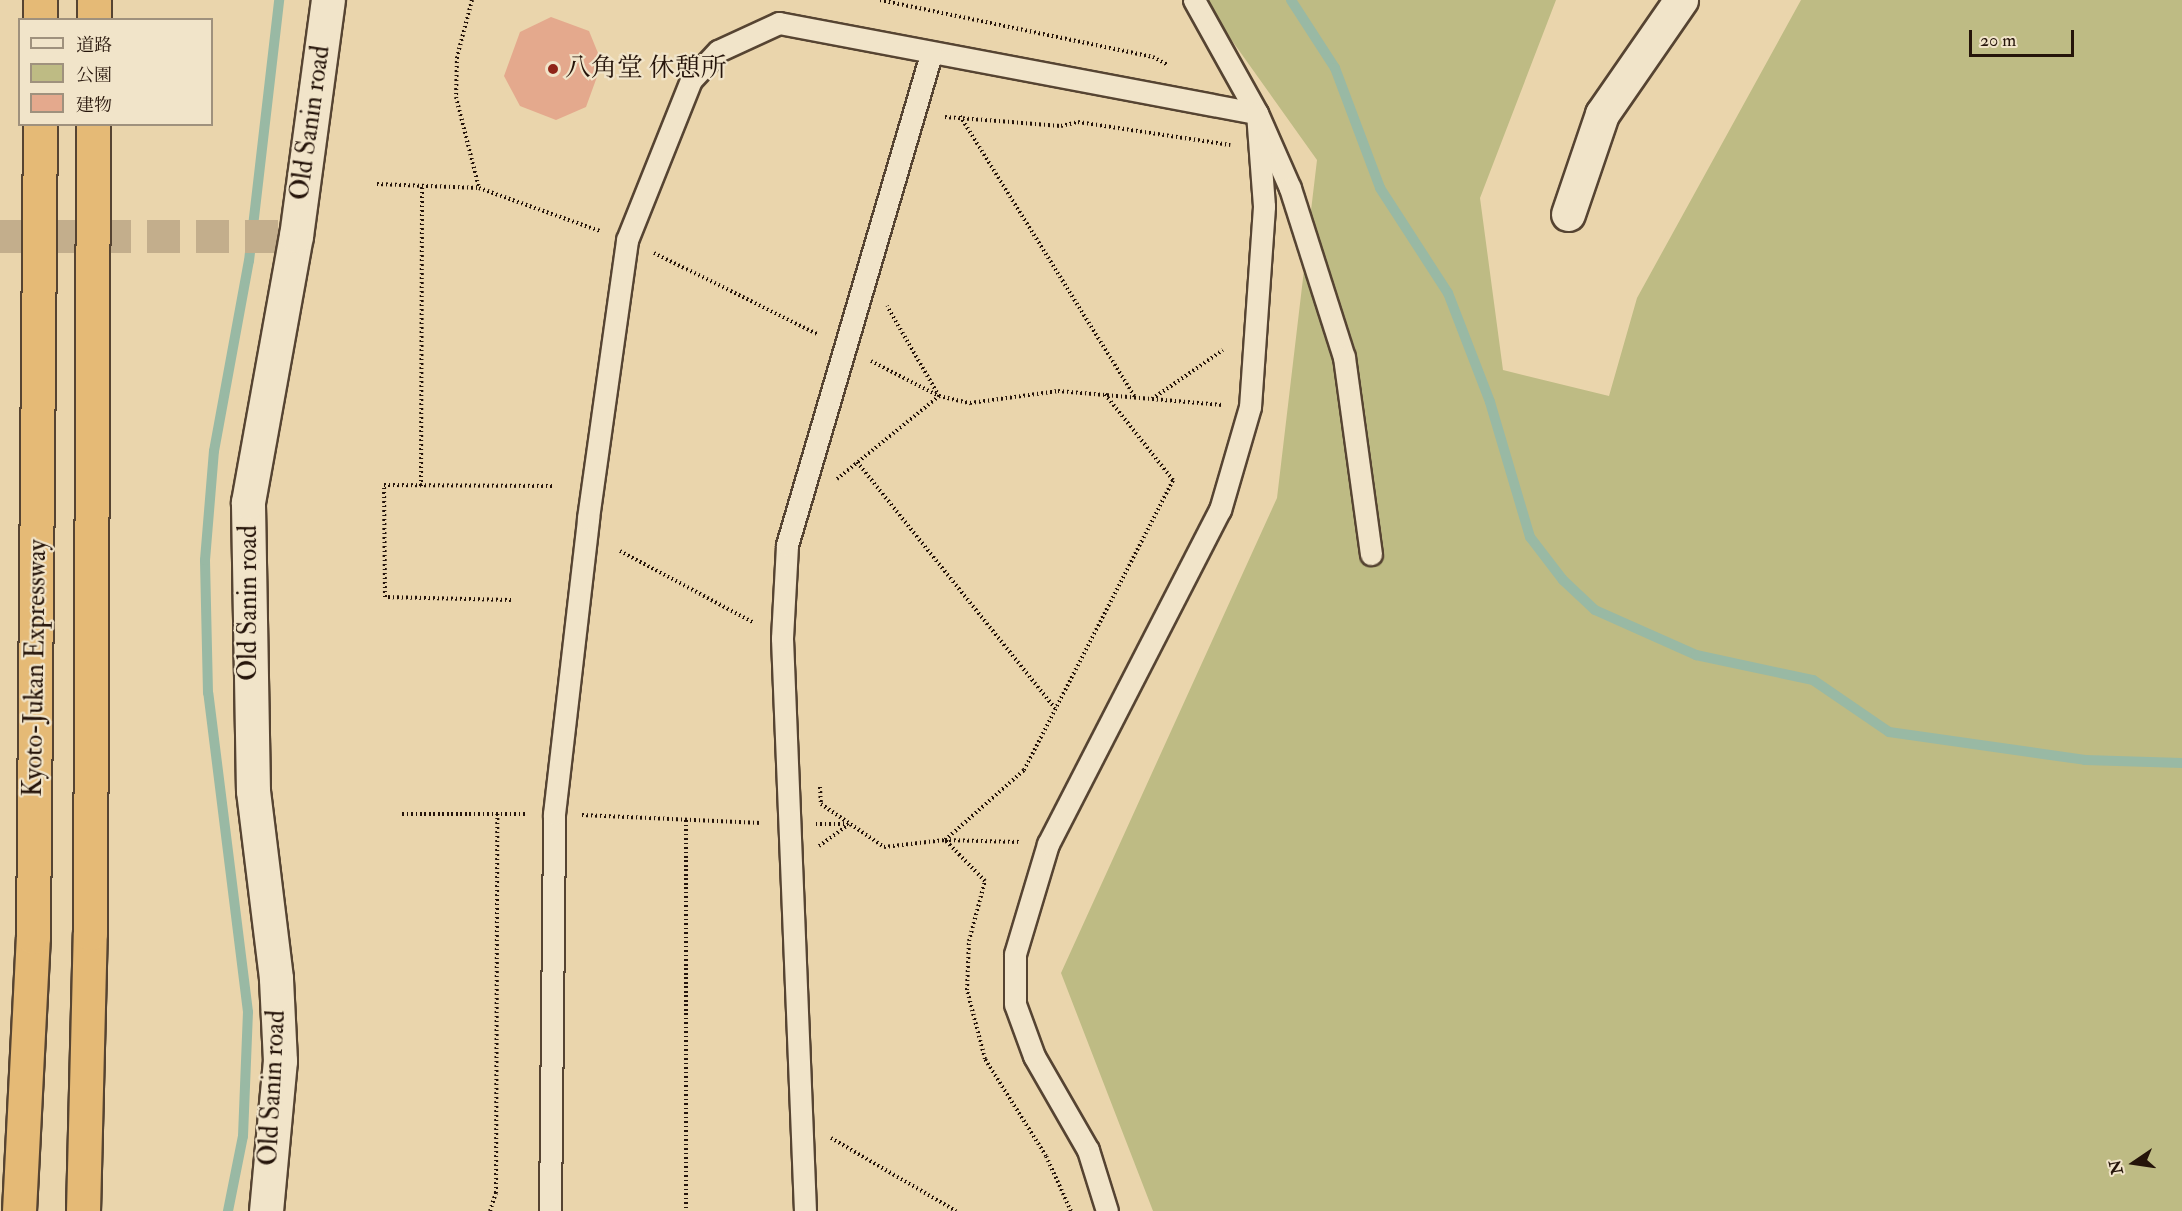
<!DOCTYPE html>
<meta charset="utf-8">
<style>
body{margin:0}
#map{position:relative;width:2182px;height:1211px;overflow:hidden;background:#ead5ac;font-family:"IM FELL Double Pica","Noto Serif JP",serif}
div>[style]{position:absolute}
.green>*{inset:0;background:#bebb84}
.stream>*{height:10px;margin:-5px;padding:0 5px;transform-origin:5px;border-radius:5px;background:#99b9a4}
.building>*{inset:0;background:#e4a98d}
.street-tunnel>*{height:33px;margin-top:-16.5px;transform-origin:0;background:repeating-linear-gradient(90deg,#c3ae8c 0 33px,transparent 0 49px)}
.path>*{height:4px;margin-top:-2px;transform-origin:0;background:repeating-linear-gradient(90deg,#25140a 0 1.5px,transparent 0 4.5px)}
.roads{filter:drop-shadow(2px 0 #564432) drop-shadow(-2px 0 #564432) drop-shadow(0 2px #564432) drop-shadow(0 -2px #564432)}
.lane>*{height:21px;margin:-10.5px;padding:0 10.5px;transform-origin:10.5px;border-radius:10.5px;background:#f1e4c9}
.street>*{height:33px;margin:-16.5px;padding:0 16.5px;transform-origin:16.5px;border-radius:16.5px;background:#f1e4c9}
.highway>*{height:33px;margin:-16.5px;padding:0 16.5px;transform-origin:16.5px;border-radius:16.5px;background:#e5ba76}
.dots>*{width:16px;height:16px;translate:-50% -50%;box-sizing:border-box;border:3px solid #f1e4c9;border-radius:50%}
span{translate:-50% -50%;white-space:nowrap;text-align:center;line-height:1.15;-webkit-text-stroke:4.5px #f1e4c9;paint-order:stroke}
.poi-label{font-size:26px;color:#25140a}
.left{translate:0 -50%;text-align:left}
.street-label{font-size:26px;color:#25140a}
.legend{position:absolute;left:18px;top:18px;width:195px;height:108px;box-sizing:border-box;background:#f1e4c9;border:2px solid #9f917d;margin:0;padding:8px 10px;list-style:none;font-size:18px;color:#25140a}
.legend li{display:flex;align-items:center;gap:12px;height:30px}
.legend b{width:30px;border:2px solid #9f917d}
.north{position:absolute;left:2104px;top:1133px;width:60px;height:60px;-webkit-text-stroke:4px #f1e4c9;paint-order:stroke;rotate:257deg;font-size:16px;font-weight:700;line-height:24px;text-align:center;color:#25140a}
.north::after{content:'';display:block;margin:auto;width:21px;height:27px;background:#25140a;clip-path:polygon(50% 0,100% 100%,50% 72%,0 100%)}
.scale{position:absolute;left:1969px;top:30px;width:105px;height:27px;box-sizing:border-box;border:3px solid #25140a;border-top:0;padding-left:8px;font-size:18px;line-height:21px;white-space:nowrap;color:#25140a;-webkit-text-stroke:4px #f1e4c9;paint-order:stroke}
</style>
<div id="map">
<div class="green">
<div style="clip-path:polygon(1203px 0,1556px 0,1480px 198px,1503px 370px,1609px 396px,1637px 298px,1801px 0,2182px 0,2182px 1211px,1153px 1211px,1061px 973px,1277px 498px,1317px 160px)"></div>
</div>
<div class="stream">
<div style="left:1291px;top:0;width:81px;rotate:57.1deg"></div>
<div style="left:1335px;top:68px;width:128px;rotate:69.4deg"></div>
<div style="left:1380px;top:188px;width:125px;rotate:57.1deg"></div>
<div style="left:1448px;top:293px;width:117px;rotate:68.9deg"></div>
<div style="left:1490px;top:402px;width:141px;rotate:73.5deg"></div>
<div style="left:1530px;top:537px;width:54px;rotate:52.5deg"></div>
<div style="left:1563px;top:580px;width:44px;rotate:43.2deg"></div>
<div style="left:1595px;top:610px;width:111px;rotate:24deg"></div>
<div style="left:1696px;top:655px;width:120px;rotate:12.1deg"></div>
<div style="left:1813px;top:680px;width:92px;rotate:34.4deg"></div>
<div style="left:1889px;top:732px;width:198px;rotate:8.1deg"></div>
<div style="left:2085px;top:760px;width:97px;rotate:1.8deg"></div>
<div style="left:228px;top:1211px;width:76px;rotate:-78.7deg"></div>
<div style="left:243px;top:1136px;width:124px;rotate:-87.7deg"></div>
<div style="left:248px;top:1012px;width:321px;rotate:-97.1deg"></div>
<div style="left:208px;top:693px;width:133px;rotate:-91.3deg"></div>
<div style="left:205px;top:560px;width:109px;rotate:-85.3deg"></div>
<div style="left:214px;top:451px;width:193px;rotate:-79.6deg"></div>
<div style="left:249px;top:261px;width:263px;rotate:-83.4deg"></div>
</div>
<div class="building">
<div style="clip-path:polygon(551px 17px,589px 31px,602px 63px,586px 107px,556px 120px,520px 106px,504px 76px,520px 32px)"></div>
</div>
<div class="street-tunnel">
<div style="left:0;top:236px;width:281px"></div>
</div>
<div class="path">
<div style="left:472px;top:0;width:59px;rotate:104.7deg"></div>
<div style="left:457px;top:57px;width:40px;rotate:91.4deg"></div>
<div style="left:456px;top:97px;width:94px;rotate:75.8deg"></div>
<div style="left:880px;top:0;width:279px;rotate:11.8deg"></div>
<div style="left:1153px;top:57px;width:17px;rotate:28deg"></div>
<div style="left:960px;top:116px;width:331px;rotate:58.1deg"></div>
<div style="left:945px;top:117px;width:116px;rotate:4.4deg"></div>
<div style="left:1061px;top:126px;width:17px;rotate:-13deg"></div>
<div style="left:1078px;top:122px;width:154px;rotate:8.6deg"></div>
<div style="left:377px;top:184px;width:102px;rotate:2.2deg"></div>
<div style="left:479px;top:188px;width:128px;rotate:19.6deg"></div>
<div style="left:654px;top:253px;width:184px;rotate:26.4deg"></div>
<div style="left:871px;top:361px;width:76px;rotate:27.2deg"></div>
<div style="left:939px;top:396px;width:32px;rotate:13deg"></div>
<div style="left:970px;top:403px;width:89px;rotate:-7.8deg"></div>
<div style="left:1058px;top:391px;width:165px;rotate:4.9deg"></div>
<div style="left:1152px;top:399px;width:86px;rotate:-34.6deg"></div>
<div style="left:857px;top:462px;width:316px;rotate:51.2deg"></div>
<div style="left:837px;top:479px;width:132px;rotate:-39.1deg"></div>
<div style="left:939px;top:396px;width:104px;rotate:-120deg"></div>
<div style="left:421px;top:486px;width:302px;rotate:-89.8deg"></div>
<div style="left:620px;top:551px;width:152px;rotate:28.2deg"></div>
<div style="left:511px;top:600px;width:126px;rotate:-178.6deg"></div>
<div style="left:385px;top:597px;width:112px;rotate:-90.5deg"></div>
<div style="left:384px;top:485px;width:169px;rotate:0.3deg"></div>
<div style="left:820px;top:787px;width:17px;rotate:87deg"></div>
<div style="left:821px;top:804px;width:76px;rotate:34.3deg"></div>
<div style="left:884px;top:847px;width:61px;rotate:-6.5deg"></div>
<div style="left:945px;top:840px;width:74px;rotate:1.5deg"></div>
<div style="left:402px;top:814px;width:125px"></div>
<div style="left:582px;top:815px;width:179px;rotate:2.6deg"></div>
<div style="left:686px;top:820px;width:391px;rotate:90deg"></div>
<div style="left:816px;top:824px;width:32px"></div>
<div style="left:819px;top:846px;width:37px;rotate:-36deg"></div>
<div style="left:831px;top:1138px;width:145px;rotate:30.3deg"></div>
<div style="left:490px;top:1211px;width:19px;rotate:-72deg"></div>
<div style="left:496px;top:1193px;width:379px;rotate:-89.8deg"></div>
<div style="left:1071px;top:1211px;width:60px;rotate:-114.4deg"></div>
<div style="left:1046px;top:1156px;width:115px;rotate:-122.2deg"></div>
<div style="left:985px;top:1059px;width:71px;rotate:-104.6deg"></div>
<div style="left:967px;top:990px;width:49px;rotate:-87.7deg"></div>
<div style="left:969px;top:941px;width:62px;rotate:-75.1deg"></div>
<div style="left:985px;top:881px;width:57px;rotate:-134.3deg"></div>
<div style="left:945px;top:840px;width:106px;rotate:-41.5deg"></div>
<div style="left:1024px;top:770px;width:326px;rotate:-62.8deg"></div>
<div style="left:1173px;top:480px;width:111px;rotate:-128.4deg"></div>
</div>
<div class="roads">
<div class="lane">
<div style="left:1194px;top:0;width:129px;rotate:60.9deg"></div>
<div style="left:1257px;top:113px;width:82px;rotate:66.3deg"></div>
<div style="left:1290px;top:188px;width:177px;rotate:72.3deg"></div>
<div style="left:1344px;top:357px;width:199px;rotate:82.2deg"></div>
<div style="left:550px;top:1211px;width:397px;rotate:-89.4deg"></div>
<div style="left:554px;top:814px;width:298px;rotate:-83.4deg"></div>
<div style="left:588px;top:518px;width:281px;rotate:-82deg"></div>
<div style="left:627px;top:240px;width:172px;rotate:-68.2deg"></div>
<div style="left:691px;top:80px;width:40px;rotate:-47deg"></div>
<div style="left:718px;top:51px;width:67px;rotate:-24.7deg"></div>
<div style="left:779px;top:23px;width:486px;rotate:10.7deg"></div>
<div style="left:805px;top:1211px;width:573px;rotate:-92.3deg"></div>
<div style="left:782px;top:638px;width:93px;rotate:-86.9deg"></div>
<div style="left:787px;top:545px;width:512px;rotate:-73.65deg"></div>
<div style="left:1107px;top:1211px;width:64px;rotate:-107.3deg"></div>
<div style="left:1088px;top:1150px;width:108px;rotate:-119.9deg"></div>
<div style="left:1034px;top:1056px;width:55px;rotate:-110.1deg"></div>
<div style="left:1015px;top:1004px;width:50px;rotate:-90deg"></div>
<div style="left:1015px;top:954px;width:115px;rotate:-73.3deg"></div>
<div style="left:1048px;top:844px;width:376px;rotate:-62.8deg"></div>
<div style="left:1220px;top:510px;width:107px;rotate:-73.8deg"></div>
<div style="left:1250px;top:407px;width:201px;rotate:-86deg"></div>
<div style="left:1264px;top:206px;width:93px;rotate:-94.3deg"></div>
</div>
<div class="street">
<div style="left:1568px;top:214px;width:106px;rotate:-71.2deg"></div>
<div style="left:1602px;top:114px;width:139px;rotate:-55.3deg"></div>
<div style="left:266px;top:1211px;width:151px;rotate:-84.7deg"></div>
<div style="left:280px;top:1061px;width:83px;rotate:-92.8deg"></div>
<div style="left:276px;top:978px;width:188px;rotate:-97deg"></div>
<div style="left:253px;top:791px;width:289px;rotate:-91deg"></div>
<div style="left:248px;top:502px;width:270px;rotate:-79.8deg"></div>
<div style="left:296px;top:236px;width:238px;rotate:-82.3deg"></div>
</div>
<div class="highway">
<div style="left:40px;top:20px;width:20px;rotate:-90deg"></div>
<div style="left:94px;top:20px;width:20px;rotate:-90deg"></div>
<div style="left:19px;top:1211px;width:274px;rotate:-87.1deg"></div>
<div style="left:33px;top:937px;width:813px;rotate:-89.51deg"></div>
<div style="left:83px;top:1211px;width:278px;rotate:-88.6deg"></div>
<div style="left:90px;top:933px;width:809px;rotate:-89.79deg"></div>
</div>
</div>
<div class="dots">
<div style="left:553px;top:69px;background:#8f2418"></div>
</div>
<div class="poi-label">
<span class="left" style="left:565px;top:69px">八角堂 休憩所</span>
</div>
<div class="street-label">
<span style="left:311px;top:123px;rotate:-82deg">Old Sanin road</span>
<span style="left:249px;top:603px;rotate:-90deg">Old Sanin road</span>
<span style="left:36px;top:668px;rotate:-89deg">Kyoto-Jukan Expressway</span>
<span style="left:273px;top:1088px;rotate:-87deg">Old Sanin road</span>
</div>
<ul class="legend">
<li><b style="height:8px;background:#f1e4c9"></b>道路</li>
<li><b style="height:16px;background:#bebb84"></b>公園</li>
<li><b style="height:16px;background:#e4a98d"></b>建物</li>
</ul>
<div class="north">N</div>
<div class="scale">20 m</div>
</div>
